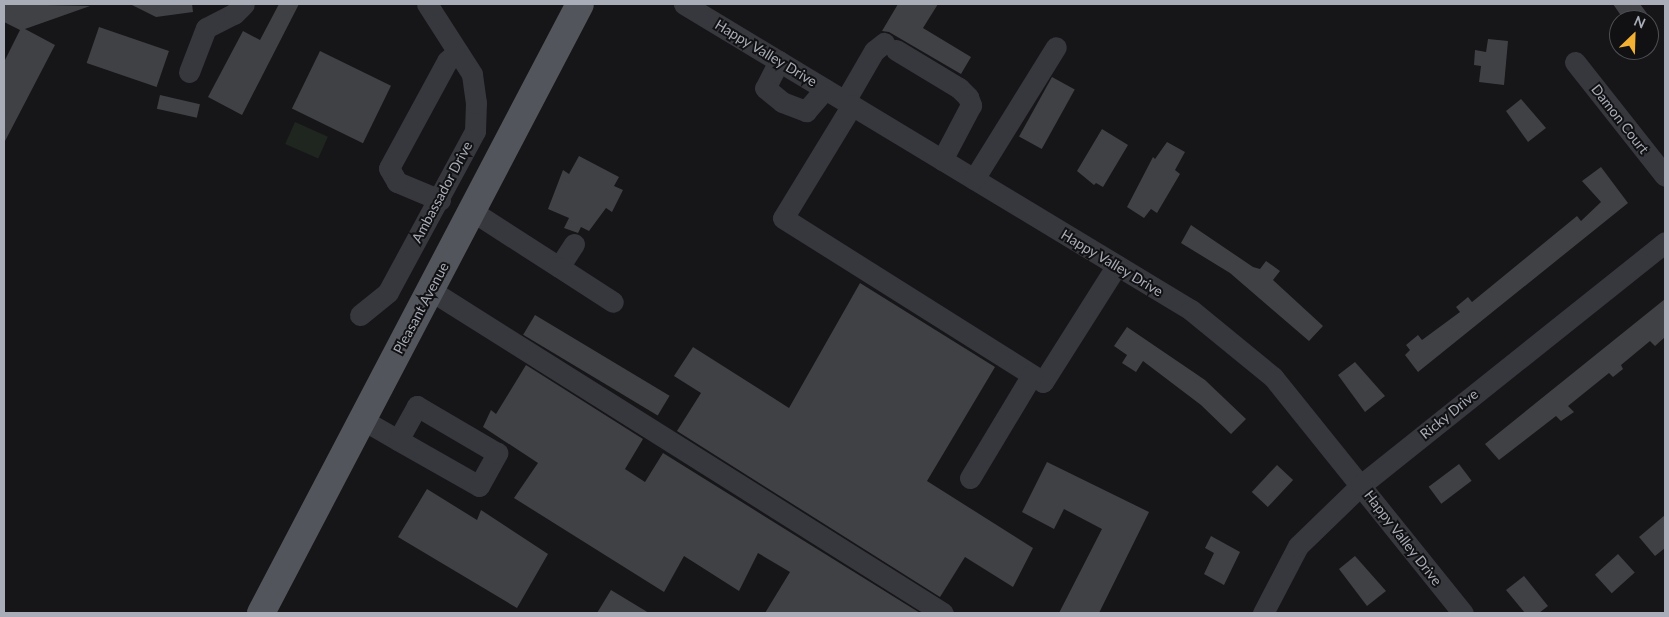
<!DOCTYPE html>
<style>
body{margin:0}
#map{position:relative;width:1669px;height:617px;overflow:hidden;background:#161618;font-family:Lato,sans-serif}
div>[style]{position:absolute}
.green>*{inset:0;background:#1e261f;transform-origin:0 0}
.building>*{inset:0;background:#404145;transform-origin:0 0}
.minor>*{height:21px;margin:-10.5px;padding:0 10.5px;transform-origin:10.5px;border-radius:10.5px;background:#37383d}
.major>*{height:28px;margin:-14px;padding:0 14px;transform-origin:14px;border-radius:14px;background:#53555c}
span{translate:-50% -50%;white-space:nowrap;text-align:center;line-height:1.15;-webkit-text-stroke:4px #111113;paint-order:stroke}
.street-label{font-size:14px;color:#a8adb8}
.frame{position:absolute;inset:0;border:5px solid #a8adb8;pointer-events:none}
.north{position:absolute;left:1609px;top:10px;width:50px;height:50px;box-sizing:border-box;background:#111113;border:1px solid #4d4f55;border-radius:50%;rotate:24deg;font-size:14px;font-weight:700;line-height:20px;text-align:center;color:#a8adb8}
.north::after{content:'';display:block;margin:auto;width:18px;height:22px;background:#f2b134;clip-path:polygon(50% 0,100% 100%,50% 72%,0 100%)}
</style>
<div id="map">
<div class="green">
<div style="left:295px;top:122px;width:36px;height:24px;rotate:24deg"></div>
</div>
<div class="building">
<div style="clip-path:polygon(4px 4px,90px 6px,25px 29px,55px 45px,4px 143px,4px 62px,20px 30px,4px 22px)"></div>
<div style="clip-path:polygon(130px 4px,192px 4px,193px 12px,156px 17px)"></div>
<div style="clip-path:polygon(279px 4px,299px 4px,242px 115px,208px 97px,243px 31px,260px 40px)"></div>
<div style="clip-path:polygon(898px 4px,938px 4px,923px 28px,971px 57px,961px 74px,889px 32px,882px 31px)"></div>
<div style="clip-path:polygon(1613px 4px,1640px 4px,1652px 20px,1624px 20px)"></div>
<div style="left:99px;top:27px;width:74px;height:38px;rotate:19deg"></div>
<div style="clip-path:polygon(1488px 39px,1508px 41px,1504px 85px,1479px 82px,1481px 66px,1474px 65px,1475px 50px,1486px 52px)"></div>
<div style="left:320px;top:51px;width:79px;height:64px;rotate:26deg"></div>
<div style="left:1052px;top:77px;width:26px;height:68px;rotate:29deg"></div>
<div style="left:160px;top:95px;width:41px;height:14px;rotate:13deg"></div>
<div style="clip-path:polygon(1521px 99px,1546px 128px,1528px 142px,1506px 111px)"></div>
<div style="clip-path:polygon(1102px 129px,1128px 145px,1103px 187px,1096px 183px,1094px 185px,1077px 171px)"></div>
<div style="clip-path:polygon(1167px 142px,1185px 152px,1175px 170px,1180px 174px,1157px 213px,1151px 209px,1144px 218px,1127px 207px,1153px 157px,1155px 159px)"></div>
<div style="clip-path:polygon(579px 156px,619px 177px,614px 186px,623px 190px,612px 212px,606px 208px,589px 231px,581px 227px,578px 233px,564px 228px,569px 218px,548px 209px,563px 170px,569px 174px)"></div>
<div style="clip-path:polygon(1601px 167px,1628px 203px,1418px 372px,1405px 355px,1410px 350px,1406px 345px,1418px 335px,1422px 340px,1460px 312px,1456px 307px,1468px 297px,1472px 302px,1577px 216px,1581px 221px,1601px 202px,1582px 181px)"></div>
<div style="clip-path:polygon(1191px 225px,1253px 267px,1260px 269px,1266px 261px,1280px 271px,1273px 280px,1323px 326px,1309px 341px,1230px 273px,1181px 243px)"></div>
<div style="clip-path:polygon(860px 283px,995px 367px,927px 481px,1033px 548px,1013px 587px,965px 557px,940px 597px,677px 431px,701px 393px,674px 376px,693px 347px,789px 408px)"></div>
<div style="clip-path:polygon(1665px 299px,1665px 337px,1655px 346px,1650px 341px,1621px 365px,1623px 369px,1613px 377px,1609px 373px,1568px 406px,1574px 412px,1561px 421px,1556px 416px,1499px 460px,1485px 444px)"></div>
<div style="left:535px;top:315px;width:157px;height:23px;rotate:31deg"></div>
<div style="clip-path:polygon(1127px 327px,1205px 380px,1246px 419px,1231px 434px,1201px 405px,1143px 361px,1136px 372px,1122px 363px,1127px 355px,1114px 346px)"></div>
<div style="clip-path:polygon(1355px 362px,1385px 396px,1365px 412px,1338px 375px)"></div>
<div style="clip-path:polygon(526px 365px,643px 439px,625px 469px,645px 482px,663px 453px,920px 613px,765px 613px,790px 572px,758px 553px,739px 591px,684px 556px,664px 592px,514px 498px,538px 463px,483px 427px,491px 410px,496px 414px)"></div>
<div style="clip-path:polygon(1047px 462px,1149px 512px,1099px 613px,1059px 613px,1102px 529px,1064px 509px,1054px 529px,1022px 512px)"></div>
<div style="left:1459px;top:464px;width:21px;height:38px;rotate:53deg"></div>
<div style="left:1277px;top:465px;width:22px;height:37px;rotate:43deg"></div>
<div style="clip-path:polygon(427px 489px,477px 520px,481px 510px,548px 554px,517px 608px,398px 537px)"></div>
<div style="clip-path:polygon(1665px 515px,1665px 548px,1655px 556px,1639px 537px)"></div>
<div style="clip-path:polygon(1211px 536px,1240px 552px,1224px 585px,1204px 574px,1214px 553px,1205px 548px)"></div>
<div style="left:1618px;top:554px;width:25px;height:31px;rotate:48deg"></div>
<div style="clip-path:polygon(1355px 556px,1386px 591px,1367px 606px,1339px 569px)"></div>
<div style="clip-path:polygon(1524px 576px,1548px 606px,1539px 613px,1525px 613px,1506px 590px)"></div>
<div style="clip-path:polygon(611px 590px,649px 613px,597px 613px)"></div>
</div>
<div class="minor">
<div style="left:684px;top:4px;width:592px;rotate:31.11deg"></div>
<div style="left:1191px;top:310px;width:106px;rotate:39.3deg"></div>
<div style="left:1273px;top:377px;width:303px;rotate:51.2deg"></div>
<div style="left:896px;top:50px;width:74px;rotate:31.1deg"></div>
<div style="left:959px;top:88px;width:13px;rotate:45deg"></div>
<div style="left:968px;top:97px;width:9px;rotate:69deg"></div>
<div style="left:971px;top:105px;width:62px;rotate:117.8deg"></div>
<div style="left:779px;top:61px;width:30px;rotate:117deg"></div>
<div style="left:765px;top:88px;width:22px;rotate:39deg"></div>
<div style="left:782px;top:102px;width:26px;rotate:21deg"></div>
<div style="left:806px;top:111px;width:29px;rotate:-49deg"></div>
<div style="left:1575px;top:62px;width:145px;rotate:51.7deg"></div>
<div style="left:189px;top:72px;width:47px;rotate:-68.9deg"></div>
<div style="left:206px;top:28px;width:31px;rotate:-27deg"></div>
<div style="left:234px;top:14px;width:14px;rotate:-45deg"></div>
<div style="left:845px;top:101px;width:58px;rotate:-59.9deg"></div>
<div style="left:874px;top:51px;width:13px;rotate:-39deg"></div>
<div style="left:852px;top:105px;width:132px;rotate:121.4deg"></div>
<div style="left:783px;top:218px;width:307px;rotate:32.2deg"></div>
<div style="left:1043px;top:382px;width:138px;rotate:-57.7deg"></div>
<div style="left:974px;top:179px;width:155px;rotate:-58.2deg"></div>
<div style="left:440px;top:200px;width:47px;rotate:-157.3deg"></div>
<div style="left:397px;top:182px;width:16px;rotate:-120deg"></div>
<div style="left:389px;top:168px;width:122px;rotate:-61.5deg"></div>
<div style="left:447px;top:61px;width:14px;rotate:-39deg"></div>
<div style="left:472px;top:211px;width:103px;rotate:32.8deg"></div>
<div style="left:574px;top:244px;width:27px;rotate:123deg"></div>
<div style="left:559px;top:267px;width:64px;rotate:32.9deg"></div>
<div style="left:430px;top:290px;width:606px;rotate:32.2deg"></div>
<div style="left:360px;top:315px;width:36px;rotate:-39deg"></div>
<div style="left:388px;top:292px;width:183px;rotate:-61.6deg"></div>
<div style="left:475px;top:131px;width:28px;rotate:-88deg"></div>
<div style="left:476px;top:103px;width:29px;rotate:-98deg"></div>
<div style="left:472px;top:74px;width:83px;rotate:-122.7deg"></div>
<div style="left:363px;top:420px;width:40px;rotate:29.7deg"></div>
<div style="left:398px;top:440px;width:93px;rotate:29.6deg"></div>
<div style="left:479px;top:486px;width:38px;rotate:-61deg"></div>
<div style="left:497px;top:453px;width:93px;rotate:-149.6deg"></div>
<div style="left:417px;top:406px;width:39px;rotate:119deg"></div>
<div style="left:970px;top:478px;width:120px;rotate:-59deg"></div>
<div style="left:1263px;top:613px;width:76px;rotate:-62.4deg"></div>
<div style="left:1298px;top:546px;width:88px;rotate:-44.1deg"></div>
<div style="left:1361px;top:485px;width:389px;rotate:-38.6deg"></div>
</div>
<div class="major">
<div style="left:261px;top:613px;width:687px;rotate:-62.35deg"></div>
</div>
<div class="street-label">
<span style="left:766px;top:53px;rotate:31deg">Happy Valley Drive</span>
<span style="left:1620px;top:119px;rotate:52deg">Damon Court</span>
<span style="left:442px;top:192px;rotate:-62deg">Ambassador Drive</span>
<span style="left:1112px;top:263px;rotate:31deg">Happy Valley Drive</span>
<span style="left:421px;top:308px;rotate:-62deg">Pleasant Avenue</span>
<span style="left:1449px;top:414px;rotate:-39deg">Ricky Drive</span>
<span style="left:1403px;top:538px;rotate:52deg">Happy Valley Drive</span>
</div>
<div class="frame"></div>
<div class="north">N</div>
</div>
